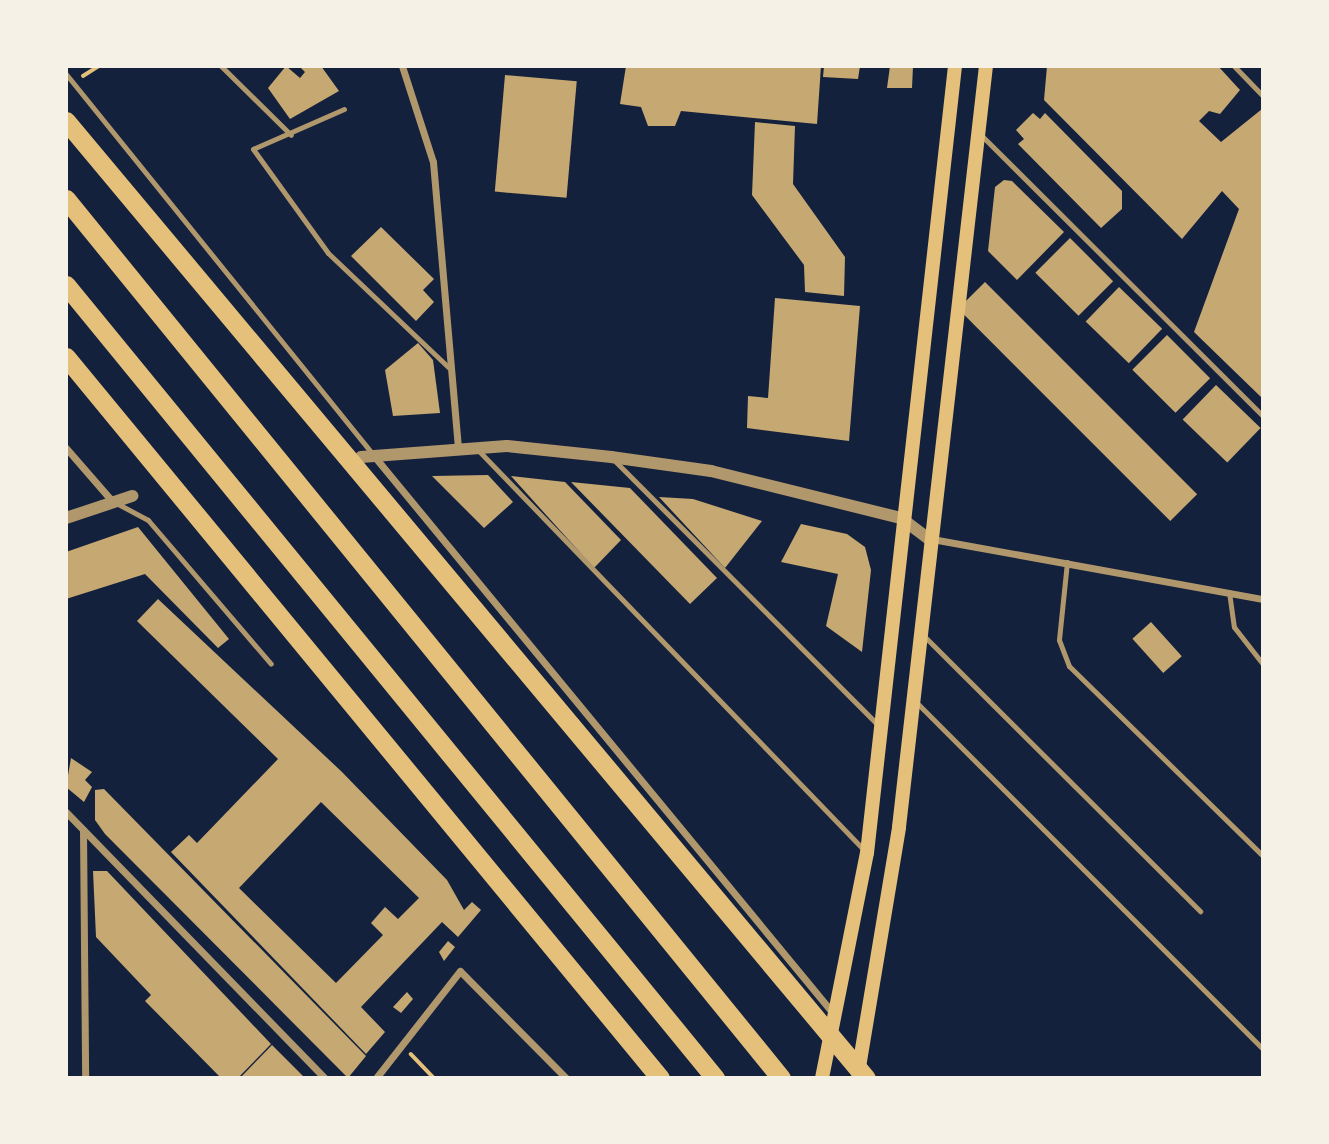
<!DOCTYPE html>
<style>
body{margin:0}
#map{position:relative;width:1329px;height:1144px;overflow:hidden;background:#14213d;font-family:"Archivo Narrow",sans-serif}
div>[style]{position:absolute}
.building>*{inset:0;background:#c6a872;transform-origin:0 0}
.path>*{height:3.5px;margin:-1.75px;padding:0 1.75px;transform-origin:1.75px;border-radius:1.75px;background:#e5c07b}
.service>*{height:5px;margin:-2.5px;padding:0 2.5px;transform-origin:2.5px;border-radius:2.5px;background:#b1986c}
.minor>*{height:7px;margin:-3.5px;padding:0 3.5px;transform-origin:3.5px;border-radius:3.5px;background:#b1986c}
.tertiary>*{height:12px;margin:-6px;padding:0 6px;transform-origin:6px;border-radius:6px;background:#b1986c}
.secondary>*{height:14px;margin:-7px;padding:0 7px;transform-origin:7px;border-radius:7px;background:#e5c07b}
.motorway>*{height:19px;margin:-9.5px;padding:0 9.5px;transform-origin:9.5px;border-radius:9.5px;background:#e5c07b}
span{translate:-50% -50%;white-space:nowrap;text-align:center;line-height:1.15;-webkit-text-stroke:5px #f6f1e7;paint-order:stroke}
.frame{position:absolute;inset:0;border:68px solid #f6f1e7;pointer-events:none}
</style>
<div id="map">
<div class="building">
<div style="clip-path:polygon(286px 66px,300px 78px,305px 72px,299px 66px,321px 66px,339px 91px,290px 119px,268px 88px)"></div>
<div style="clip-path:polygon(626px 66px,821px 66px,817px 124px,681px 111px,675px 126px,648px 126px,641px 107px,620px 104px)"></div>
<div style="clip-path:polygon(824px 66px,860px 66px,858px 79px,823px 77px)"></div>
<div style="clip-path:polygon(890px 66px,913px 66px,912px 88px,887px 88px)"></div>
<div style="clip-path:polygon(1047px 66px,1218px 66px,1240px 90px,1220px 114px,1209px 111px,1199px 121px,1221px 142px,1262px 109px,1262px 398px,1194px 332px,1239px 209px,1222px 191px,1182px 239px,1044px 100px)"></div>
<div style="left:505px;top:75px;width:72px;height:117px;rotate:5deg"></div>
<div style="clip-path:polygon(1033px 113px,1040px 119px,1045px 113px,1122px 191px,1122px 209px,1101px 228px,1018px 144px,1024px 139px,1016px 130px)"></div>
<div style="clip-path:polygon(755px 122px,795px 126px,793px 184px,845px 257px,844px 296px,805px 292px,804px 265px,752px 195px)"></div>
<div style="clip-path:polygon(1004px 180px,1012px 181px,1064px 232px,1017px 280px,988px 251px,995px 187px)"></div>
<div style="clip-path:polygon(381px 227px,434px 279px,423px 290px,434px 302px,416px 321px,351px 256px)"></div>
<div style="left:1070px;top:238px;width:61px;height:49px;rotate:45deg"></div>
<div style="left:985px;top:282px;width:300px;height:38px;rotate:45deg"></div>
<div style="left:1119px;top:287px;width:60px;height:48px;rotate:44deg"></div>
<div style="clip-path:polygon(775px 298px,860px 306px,849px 441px,747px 428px,748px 396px,768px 398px)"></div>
<div style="left:1167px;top:335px;width:61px;height:49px;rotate:45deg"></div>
<div style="clip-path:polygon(418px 343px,433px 360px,440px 413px,393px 416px,385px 370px)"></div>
<div style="left:1216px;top:385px;width:62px;height:48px;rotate:44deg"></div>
<div style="clip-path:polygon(488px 475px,513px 502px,484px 528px,432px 476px)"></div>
<div style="clip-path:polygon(511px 476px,565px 482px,621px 540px,594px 568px)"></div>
<div style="clip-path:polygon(571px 482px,630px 488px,717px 578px,690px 604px)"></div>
<div style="clip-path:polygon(659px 497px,693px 499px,762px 521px,725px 568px)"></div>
<div style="clip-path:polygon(801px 524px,847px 534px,865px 547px,871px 570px,862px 652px,826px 626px,838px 574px,781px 562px)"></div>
<div style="clip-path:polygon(138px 527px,229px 639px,218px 648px,145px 574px,66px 599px,66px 552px)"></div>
<div style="clip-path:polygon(evenodd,158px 599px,342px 772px,447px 880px,464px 910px,472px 902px,481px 910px,458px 937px,442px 922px,361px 1007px,385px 1032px,366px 1054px,171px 852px,189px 835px,197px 843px,278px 759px,137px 621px,158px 599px,321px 802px,419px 898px,398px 919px,385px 907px,371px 923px,383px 935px,336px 983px,239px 888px,321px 802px)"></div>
<div style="left:1151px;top:622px;width:46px;height:25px;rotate:48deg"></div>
<div style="clip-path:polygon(71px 758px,92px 772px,85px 780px,92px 787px,84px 802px,66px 787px)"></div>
<div style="clip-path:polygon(104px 789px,366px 1056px,348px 1078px,105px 834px,95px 820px,95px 790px)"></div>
<div style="clip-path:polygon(93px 871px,107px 871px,271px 1044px,238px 1078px,221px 1078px,145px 1001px,151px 995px,96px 937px)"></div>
<div style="clip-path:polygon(448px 941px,455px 947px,444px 961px,439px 952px)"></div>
<div style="clip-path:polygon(407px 992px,413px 999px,401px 1013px,393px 1007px)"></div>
<div style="clip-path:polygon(272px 1045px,305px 1078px,240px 1078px)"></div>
</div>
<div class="path">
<div style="left:83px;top:76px;width:19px;rotate:-32deg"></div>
<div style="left:411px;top:1054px;width:33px;rotate:46deg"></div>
</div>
<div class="service">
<div style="left:221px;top:66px;width:98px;rotate:44.6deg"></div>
<div style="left:1234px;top:66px;width:40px;rotate:46deg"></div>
<div style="left:66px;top:74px;width:491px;rotate:51.1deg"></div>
<div style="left:344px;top:109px;width:99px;rotate:156.3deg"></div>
<div style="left:253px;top:149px;width:128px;rotate:54.2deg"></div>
<div style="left:328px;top:253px;width:166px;rotate:43.5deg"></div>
<div style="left:980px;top:134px;width:398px;rotate:44.9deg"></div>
<div style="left:477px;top:449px;width:557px;rotate:46.02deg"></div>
<div style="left:613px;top:459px;width:375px;rotate:45.1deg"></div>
<div style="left:118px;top:504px;width:34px;rotate:28deg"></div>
<div style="left:148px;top:520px;width:189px;rotate:49.5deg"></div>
<div style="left:1067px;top:562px;width:78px;rotate:95.9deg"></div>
<div style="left:1059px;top:640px;width:28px;rotate:69deg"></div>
<div style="left:1069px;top:666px;width:270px;rotate:44.4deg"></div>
<div style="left:1229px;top:592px;width:35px;rotate:82deg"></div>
<div style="left:1234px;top:627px;width:46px;rotate:52.1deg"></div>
<div style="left:924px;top:636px;width:390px;rotate:44.9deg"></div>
<div style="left:915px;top:701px;width:491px;rotate:45deg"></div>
</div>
<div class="minor">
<div style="left:402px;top:66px;width:101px;rotate:72.1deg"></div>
<div style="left:433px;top:162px;width:287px;rotate:85deg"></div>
<div style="left:66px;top:448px;width:70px;rotate:49deg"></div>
<div style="left:374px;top:456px;width:720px;rotate:50.52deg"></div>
<div style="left:932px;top:539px;width:335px;rotate:10.3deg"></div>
<div style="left:66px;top:812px;width:371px;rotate:45.8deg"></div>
<div style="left:83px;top:830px;width:248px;rotate:89.5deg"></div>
<div style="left:376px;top:1078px;width:136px;rotate:-51.9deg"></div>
<div style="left:460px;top:971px;width:151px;rotate:45.3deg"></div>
</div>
<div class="tertiary">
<div style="left:361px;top:457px;width:146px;rotate:-4.3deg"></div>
<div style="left:507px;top:446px;width:105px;rotate:6deg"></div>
<div style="left:611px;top:457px;width:101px;rotate:8deg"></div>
<div style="left:711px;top:471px;width:196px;rotate:13.9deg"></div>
<div style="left:901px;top:518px;width:34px;rotate:37deg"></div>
<div style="left:66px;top:518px;width:70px;rotate:-18.4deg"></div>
</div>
<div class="secondary">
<div style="left:858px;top:1073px;width:249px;rotate:-80.5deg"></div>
<div style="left:899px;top:827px;width:766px;rotate:-83.48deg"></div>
<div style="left:822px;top:1078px;width:229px;rotate:-78.7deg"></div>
<div style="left:867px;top:853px;width:792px;rotate:-83.62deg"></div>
</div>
<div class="motorway">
<div style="left:66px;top:121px;width:1247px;rotate:50.11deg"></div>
<div style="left:66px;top:199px;width:1133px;rotate:50.87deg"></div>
<div style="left:66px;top:285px;width:1025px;rotate:50.7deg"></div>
<div style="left:66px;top:357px;width:934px;rotate:50.52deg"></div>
</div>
<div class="frame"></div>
</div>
